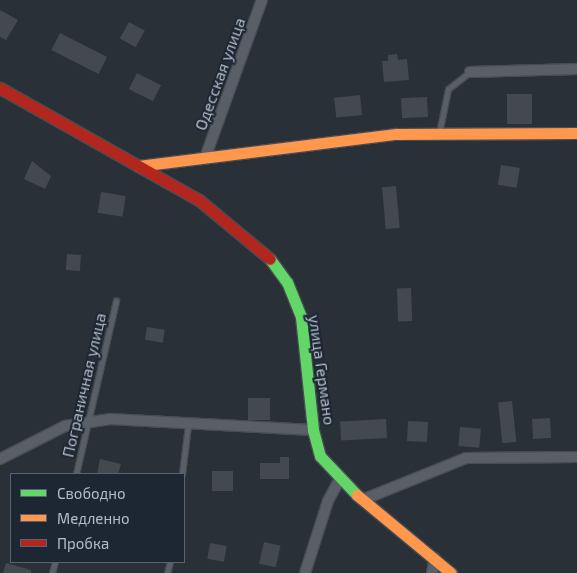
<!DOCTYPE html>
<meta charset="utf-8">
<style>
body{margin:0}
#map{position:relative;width:577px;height:573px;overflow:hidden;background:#2a3038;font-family:"Exo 2",sans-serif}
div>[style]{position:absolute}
.building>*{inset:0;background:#444950;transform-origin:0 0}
.roads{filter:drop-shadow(1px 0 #484c53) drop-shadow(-1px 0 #484c53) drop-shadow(0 1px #484c53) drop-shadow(0 -1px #484c53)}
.lane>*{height:5px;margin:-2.5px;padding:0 2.5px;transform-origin:2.5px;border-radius:2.5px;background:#5a5e66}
.street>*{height:10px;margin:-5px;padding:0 5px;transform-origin:5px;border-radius:5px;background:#5a5e66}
.fast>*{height:11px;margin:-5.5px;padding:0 5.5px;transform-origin:5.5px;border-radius:5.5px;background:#63d668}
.slow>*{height:11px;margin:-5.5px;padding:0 5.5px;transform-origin:5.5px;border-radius:5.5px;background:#ff974d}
.jam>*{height:11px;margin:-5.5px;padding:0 5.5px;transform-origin:5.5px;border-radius:5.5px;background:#b3261e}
span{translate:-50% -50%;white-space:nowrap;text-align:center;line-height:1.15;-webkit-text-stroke:4px #1d2633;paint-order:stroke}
.street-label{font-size:16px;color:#b4bcc9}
.legend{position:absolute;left:10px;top:473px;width:175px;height:90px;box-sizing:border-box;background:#1d2633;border:1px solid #59626f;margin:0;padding:6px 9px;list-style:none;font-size:15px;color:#b4bcc9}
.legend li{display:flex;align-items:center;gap:10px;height:25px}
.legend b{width:25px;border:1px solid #59626f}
</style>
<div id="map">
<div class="building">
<div style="clip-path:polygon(0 10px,18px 20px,6px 40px,0 37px)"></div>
<div style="left:129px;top:22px;width:18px;height:19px;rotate:29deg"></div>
<div style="left:60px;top:33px;width:53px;height:19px;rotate:27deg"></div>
<div style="clip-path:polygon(397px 54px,398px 60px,407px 59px,409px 80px,384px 82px,382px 61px,388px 61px,388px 55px)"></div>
<div style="left:137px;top:73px;width:27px;height:18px;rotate:27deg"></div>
<div style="left:507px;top:94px;width:25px;height:30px"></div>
<div style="left:360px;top:95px;width:20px;height:26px;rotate:84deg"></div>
<div style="left:427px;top:97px;width:20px;height:26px;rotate:87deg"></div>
<div style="clip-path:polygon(32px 161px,51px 176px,45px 189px,24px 179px)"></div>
<div style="left:501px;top:165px;width:19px;height:20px;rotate:9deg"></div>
<div style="left:396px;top:186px;width:42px;height:14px;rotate:85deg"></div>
<div style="left:101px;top:192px;width:25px;height:21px;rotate:9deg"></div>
<div style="left:67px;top:254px;width:14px;height:16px;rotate:4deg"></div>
<div style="left:411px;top:288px;width:33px;height:14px;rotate:88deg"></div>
<div style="left:147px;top:327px;width:18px;height:13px;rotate:9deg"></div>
<div style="left:248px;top:398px;width:22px;height:22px"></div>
<div style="left:512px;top:401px;width:41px;height:14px;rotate:84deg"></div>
<div style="left:550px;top:418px;width:20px;height:18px;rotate:87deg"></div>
<div style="left:386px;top:419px;width:19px;height:46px;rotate:87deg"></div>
<div style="left:408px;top:421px;width:20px;height:20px;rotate:3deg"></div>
<div style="left:460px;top:427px;width:21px;height:19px;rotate:5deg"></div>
<div style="clip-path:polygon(280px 457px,289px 457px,289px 479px,260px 479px,260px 463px,280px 463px)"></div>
<div style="clip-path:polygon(100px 459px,121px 464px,118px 474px,97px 474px)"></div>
<div style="left:212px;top:471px;width:21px;height:20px"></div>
<div style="left:264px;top:542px;width:17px;height:22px;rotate:13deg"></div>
<div style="left:210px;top:543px;width:17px;height:16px;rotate:10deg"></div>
<div style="clip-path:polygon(6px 563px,31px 570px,31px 573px,3px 573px)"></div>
</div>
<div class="roads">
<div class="lane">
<div style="left:439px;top:133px;width:45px;rotate:-78.4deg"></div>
<div style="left:448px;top:89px;width:28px;rotate:-38deg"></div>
<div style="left:76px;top:474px;width:178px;rotate:-77deg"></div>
<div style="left:182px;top:474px;width:49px;rotate:-83deg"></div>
<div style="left:52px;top:573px;width:11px;rotate:-75deg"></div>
<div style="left:167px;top:573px;width:11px;rotate:-75deg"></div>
</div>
<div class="street">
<div style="left:470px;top:72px;width:107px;rotate:-1.6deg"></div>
<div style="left:205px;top:158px;width:168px;rotate:-70.2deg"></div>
<div style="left:0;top:459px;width:73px;rotate:-26.9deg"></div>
<div style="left:65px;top:426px;width:46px;rotate:-8.8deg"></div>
<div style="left:110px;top:419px;width:203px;rotate:3.1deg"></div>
<div style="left:362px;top:500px;width:112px;rotate:-22deg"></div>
<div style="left:466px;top:458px;width:111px;rotate:-0.5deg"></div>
<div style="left:305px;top:573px;width:76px;rotate:-72.3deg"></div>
<div style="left:328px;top:501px;width:24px;rotate:-62deg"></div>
<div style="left:432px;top:573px;width:15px;rotate:-79deg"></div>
</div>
<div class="fast">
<div style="left:270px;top:259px;width:29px;rotate:54deg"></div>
<div style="left:287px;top:282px;width:38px;rotate:68deg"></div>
<div style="left:301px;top:317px;width:114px;rotate:83.9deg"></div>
<div style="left:313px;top:430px;width:27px;rotate:75deg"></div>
<div style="left:320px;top:456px;width:54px;rotate:46.5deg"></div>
</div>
<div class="slow">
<div style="left:138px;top:166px;width:260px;rotate:-7.1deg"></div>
<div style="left:396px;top:134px;width:181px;rotate:-0.3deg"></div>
<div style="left:357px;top:495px;width:122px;rotate:39.7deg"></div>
</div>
<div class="jam">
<div style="left:0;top:88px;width:228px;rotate:29.4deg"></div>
<div style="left:199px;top:200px;width:92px;rotate:39.7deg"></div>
</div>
</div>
<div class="street-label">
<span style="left:220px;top:74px;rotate:-70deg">Одесская улица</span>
<span style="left:322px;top:370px;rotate:82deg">улица Германо</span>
<span style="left:84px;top:385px;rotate:-77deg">Пограничная улица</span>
</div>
<ul class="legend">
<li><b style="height:6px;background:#63d668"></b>Свободно</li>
<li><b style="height:6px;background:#ff974d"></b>Медленно</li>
<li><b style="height:6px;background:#b3261e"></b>Пробка</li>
</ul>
</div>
